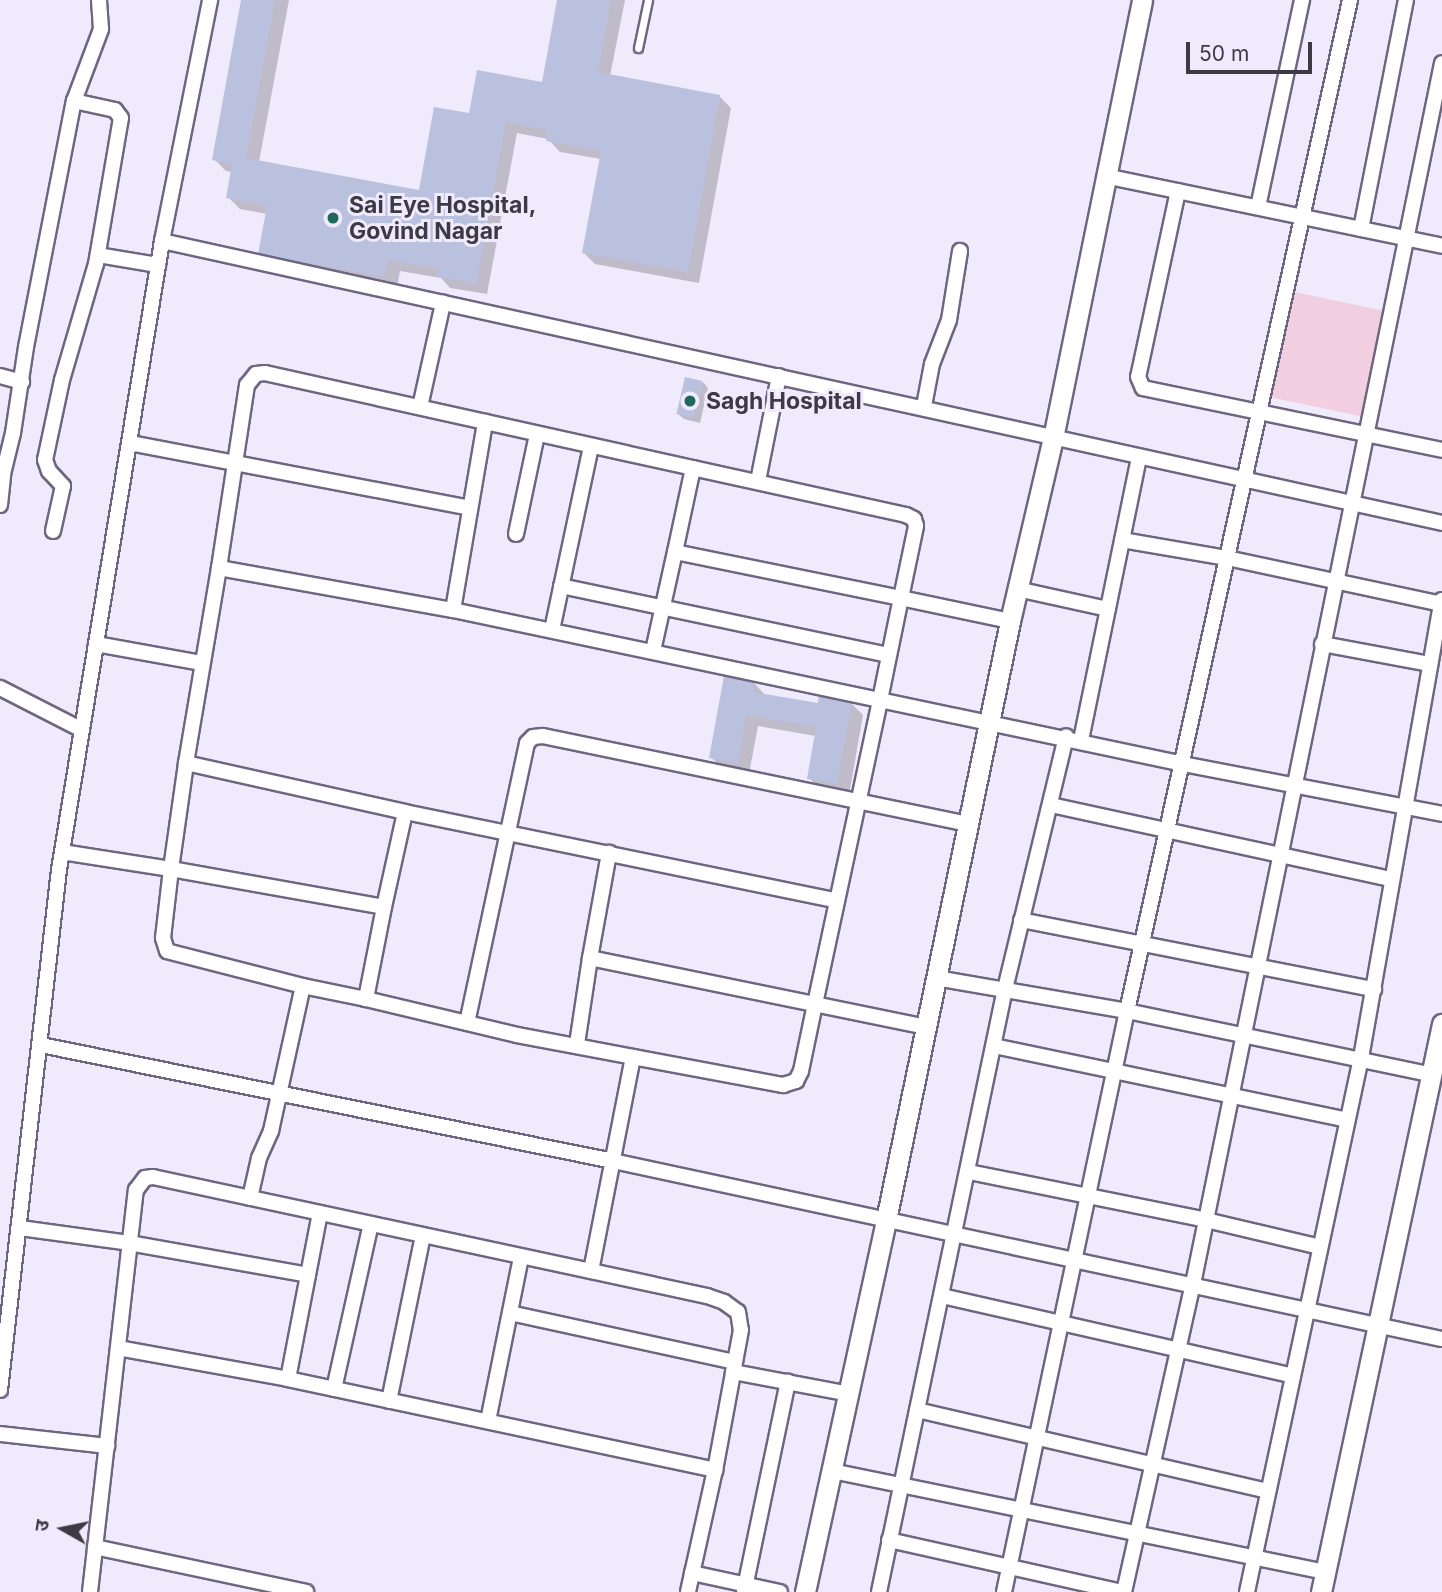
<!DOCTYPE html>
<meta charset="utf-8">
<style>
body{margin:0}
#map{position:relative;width:1442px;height:1592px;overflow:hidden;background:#efeafc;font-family:Inter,"Noto Sans Devanagari",sans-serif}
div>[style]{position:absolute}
.green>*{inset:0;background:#f1cfe1;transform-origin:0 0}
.shadow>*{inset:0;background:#0003}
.building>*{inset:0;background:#bac1de;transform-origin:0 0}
.roads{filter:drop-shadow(2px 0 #6e6681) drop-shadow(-2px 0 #6e6681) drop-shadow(0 2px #6e6681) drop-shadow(0 -2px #6e6681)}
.service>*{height:7px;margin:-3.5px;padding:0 3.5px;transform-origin:3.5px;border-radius:3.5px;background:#fff}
.minor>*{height:14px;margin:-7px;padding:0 7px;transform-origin:7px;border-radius:7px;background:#fff}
.tertiary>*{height:19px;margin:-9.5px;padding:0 9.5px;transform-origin:9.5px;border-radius:9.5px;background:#fff}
.dots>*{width:19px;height:19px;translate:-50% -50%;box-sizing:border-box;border:4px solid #efeafc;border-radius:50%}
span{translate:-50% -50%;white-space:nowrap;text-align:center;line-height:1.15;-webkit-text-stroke:6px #efeafc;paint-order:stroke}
.poi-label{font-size:23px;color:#3d3945;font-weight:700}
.left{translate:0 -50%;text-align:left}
.north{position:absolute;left:28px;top:1494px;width:70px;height:70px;-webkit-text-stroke:5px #efeafc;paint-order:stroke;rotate:279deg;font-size:19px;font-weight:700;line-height:28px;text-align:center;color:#3d3945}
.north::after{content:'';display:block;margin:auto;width:24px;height:32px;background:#3d3945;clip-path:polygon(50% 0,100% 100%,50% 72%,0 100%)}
.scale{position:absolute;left:1186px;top:42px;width:126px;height:32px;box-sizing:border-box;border:4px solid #3d3945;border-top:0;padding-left:9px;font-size:21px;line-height:24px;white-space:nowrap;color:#3d3945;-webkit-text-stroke:5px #efeafc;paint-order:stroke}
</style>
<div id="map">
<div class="green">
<div style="left:1281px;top:289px;width:114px;height:108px;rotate:12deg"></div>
</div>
<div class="shadow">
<div style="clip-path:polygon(243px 0,289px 0,259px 162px,420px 192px,471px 115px,543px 84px,559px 0,625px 0,610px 76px,719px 96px,731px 108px,699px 283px,595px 264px,583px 252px,601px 159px,560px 152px,548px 139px,517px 133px,487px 294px,450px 288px,441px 278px,400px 271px,397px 288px,272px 265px,260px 253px,267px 214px,240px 209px,228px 197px,232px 172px,226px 171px,214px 159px)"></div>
<div style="clip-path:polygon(703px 382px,708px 388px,700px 423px,684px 419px,678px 414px)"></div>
<div style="clip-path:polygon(754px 683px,766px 696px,820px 705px,851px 703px,863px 715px,849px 795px,821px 790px,809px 778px,816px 736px,758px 726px,749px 774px,723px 769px,711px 757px)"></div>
</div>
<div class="building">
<div style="clip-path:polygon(241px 0,275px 0,246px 158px,419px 190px,434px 107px,469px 113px,477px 70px,542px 82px,557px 0,611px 0,598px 72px,720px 95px,688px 272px,582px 253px,601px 151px,546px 141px,548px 130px,506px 122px,476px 284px,436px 276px,438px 269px,388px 260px,385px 277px,258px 254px,267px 206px,226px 198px,232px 164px,212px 160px)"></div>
<div style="left:685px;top:377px;width:18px;height:38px;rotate:13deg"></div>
<div style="clip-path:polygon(724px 676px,755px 682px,753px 692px,818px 703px,819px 695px,852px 701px,837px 784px,807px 779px,816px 727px,746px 715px,738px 763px,709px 758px)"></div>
</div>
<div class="roads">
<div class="service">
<div style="left:638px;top:48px;width:49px;rotate:-78.2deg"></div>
</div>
<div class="minor">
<div style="left:1105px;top:176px;width:344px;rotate:11.7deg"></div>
<div style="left:1178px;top:191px;width:190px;rotate:102.1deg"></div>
<div style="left:1138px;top:377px;width:12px;rotate:66deg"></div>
<div style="left:1143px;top:388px;width:305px;rotate:11.7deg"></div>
<div style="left:1258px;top:207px;width:212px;rotate:-78deg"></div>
<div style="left:1361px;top:229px;width:233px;rotate:-78.9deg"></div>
<div style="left:162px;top:241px;width:1311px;rotate:12.42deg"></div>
<div style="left:98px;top:255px;width:61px;rotate:9.5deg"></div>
<div style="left:0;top:376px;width:23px;rotate:15deg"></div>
<div style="left:924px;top:406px;width:43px;rotate:-79.2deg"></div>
<div style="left:932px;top:364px;width:47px;rotate:-68.9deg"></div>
<div style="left:949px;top:320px;width:70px;rotate:-80.9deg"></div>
<div style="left:420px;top:407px;width:107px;rotate:-77.5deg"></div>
<div style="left:130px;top:443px;width:346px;rotate:10.8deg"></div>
<div style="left:693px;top:468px;width:438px;rotate:-167.5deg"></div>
<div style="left:265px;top:373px;width:9px;rotate:174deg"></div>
<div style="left:256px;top:374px;width:14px;rotate:129deg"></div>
<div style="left:247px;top:385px;width:185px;rotate:98.7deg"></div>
<div style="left:219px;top:568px;width:238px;rotate:10.2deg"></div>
<div style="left:453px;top:610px;width:746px;rotate:11.91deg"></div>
<div style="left:1183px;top:764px;width:264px;rotate:10.9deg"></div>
<div style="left:758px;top:481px;width:107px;rotate:-78.7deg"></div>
<div style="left:0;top:505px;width:31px;rotate:-84deg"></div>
<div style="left:3px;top:474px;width:42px;rotate:-76.3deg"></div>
<div style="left:13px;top:433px;width:87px;rotate:-81.4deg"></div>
<div style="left:26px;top:347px;width:251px;rotate:-79deg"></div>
<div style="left:74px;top:101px;width:77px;rotate:-69.4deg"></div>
<div style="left:101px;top:29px;width:29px;rotate:-94deg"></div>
<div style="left:53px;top:531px;width:46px;rotate:-77.5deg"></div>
<div style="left:63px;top:486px;width:21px;rotate:-133deg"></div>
<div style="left:49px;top:471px;width:12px;rotate:-110deg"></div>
<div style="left:45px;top:460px;width:82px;rotate:-78deg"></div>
<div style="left:62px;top:380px;width:121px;rotate:-73.7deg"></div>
<div style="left:96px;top:264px;width:148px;rotate:-80.3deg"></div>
<div style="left:121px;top:118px;width:10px;rotate:-127deg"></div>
<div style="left:115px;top:110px;width:42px;rotate:-167.6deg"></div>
<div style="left:516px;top:534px;width:102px;rotate:-78.1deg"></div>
<div style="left:1122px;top:540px;width:107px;rotate:9.7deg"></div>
<div style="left:1227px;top:558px;width:219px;rotate:12.1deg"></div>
<div style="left:219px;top:568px;width:198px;rotate:99.6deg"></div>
<div style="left:186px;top:763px;width:224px;rotate:12.6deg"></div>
<div style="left:561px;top:586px;width:335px;rotate:11.9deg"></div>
<div style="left:1017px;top:589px;width:93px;rotate:12.4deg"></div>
<div style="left:453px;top:610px;width:191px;rotate:-80.3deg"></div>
<div style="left:552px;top:630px;width:188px;rotate:-78deg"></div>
<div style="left:96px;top:644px;width:108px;rotate:10.2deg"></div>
<div style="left:1322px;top:644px;width:110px;rotate:10.5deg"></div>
<div style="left:653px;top:651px;width:101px;rotate:-77.5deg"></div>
<div style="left:0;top:688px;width:92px;rotate:27.1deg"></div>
<div style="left:1081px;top:740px;width:289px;rotate:-78.4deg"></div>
<div style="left:1051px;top:805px;width:348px;rotate:12.3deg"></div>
<div style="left:62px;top:852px;width:110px;rotate:8.9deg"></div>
<div style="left:171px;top:869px;width:107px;rotate:-81.9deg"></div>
<div style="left:384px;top:907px;width:97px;rotate:-77.5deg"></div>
<div style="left:405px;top:812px;width:441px;rotate:11.6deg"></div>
<div style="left:1021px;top:920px;width:360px;rotate:11.1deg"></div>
<div style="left:590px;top:958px;width:107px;rotate:-79.7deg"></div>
<div style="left:936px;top:978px;width:194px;rotate:9.8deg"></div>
<div style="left:1127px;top:1011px;width:313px;rotate:11.8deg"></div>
<div style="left:366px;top:999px;width:155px;rotate:13.4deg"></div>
<div style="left:517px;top:1035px;width:118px;rotate:10.7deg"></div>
<div style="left:633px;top:1057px;width:153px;rotate:10.6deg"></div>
<div style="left:783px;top:1085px;width:14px;rotate:-17deg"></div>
<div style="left:796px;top:1081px;width:11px;rotate:-63deg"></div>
<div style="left:801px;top:1071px;width:68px;rotate:-78.2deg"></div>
<div style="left:815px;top:1004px;width:311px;rotate:-77.9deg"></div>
<div style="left:880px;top:700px;width:104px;rotate:-78.4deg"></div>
<div style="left:901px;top:598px;width:74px;rotate:-78.2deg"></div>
<div style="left:916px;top:526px;width:7px;rotate:-106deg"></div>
<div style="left:914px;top:519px;width:9px;rotate:-153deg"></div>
<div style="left:906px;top:515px;width:218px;rotate:-167.6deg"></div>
<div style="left:693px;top:468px;width:86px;rotate:102.1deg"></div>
<div style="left:675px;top:552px;width:231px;rotate:11.5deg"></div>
<div style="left:901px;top:598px;width:111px;rotate:11.9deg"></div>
<div style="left:467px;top:1023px;width:286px;rotate:-77.9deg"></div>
<div style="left:527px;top:743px;width:8px;rotate:-45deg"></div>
<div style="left:533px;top:737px;width:10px;rotate:-6deg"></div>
<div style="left:543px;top:736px;width:434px;rotate:11.7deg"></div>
<div style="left:577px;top:1044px;width:87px;rotate:-81.4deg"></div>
<div style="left:590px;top:958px;width:342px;rotate:11.6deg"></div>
<div style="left:41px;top:1045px;width:584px;rotate:11.46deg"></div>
<div style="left:613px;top:1161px;width:848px;rotate:12.12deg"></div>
<div style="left:994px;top:1046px;width:361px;rotate:11.8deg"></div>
<div style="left:969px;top:1172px;width:242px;rotate:11.4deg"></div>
<div style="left:1206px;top:1220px;width:117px;rotate:13.3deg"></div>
<div style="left:250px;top:1198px;width:41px;rotate:-77.3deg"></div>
<div style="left:259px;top:1158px;width:30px;rotate:-66deg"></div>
<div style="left:271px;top:1131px;width:148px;rotate:-77.6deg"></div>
<div style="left:303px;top:986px;width:140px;rotate:-165.6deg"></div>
<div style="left:167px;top:951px;width:14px;rotate:-107deg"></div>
<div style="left:163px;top:938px;width:69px;rotate:-83.4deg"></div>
<div style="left:171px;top:869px;width:216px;rotate:10.1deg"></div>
<div style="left:384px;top:907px;width:94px;rotate:101.1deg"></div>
<div style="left:366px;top:999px;width:64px;rotate:-168.3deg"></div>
<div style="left:20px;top:1228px;width:110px;rotate:7.8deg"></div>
<div style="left:129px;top:1243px;width:182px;rotate:10.1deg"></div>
<div style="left:591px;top:1271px;width:218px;rotate:-78.9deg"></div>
<div style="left:942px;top:1296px;width:360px;rotate:12.8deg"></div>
<div style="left:510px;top:1313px;width:230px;rotate:12.3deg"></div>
<div style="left:118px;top:1348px;width:173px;rotate:10.3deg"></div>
<div style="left:288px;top:1379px;width:437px;rotate:12deg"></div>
<div style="left:733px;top:1372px;width:118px;rotate:10.7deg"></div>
<div style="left:288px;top:1379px;width:169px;rotate:-79.1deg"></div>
<div style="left:334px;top:1389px;width:169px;rotate:-77.4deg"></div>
<div style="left:0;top:1390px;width:523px;rotate:-83.53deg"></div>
<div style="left:59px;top:870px;width:637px;rotate:-80.7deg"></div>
<div style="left:162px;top:241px;width:246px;rotate:-78.7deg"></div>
<div style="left:389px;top:1401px;width:168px;rotate:-78.4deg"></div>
<div style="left:917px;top:1410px;width:360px;rotate:13deg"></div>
<div style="left:488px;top:1421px;width:167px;rotate:-78.6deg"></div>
<div style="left:0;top:1434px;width:108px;rotate:6.4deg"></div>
<div style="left:832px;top:1471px;width:503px;rotate:11.58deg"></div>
<div style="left:889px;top:1540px;width:238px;rotate:12.6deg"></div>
<div style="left:95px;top:1547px;width:216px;rotate:12deg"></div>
<div style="left:692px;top:1573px;width:90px;rotate:12.2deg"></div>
<div style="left:90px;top:1592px;width:405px;rotate:-83.5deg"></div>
<div style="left:136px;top:1190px;width:15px;rotate:-53deg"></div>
<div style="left:145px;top:1178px;width:8px;rotate:-7deg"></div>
<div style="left:153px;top:1177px;width:567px;rotate:12.12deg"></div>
<div style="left:707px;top:1296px;width:18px;rotate:19deg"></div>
<div style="left:724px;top:1302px;width:17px;rotate:36deg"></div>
<div style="left:738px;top:1312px;width:18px;rotate:81deg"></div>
<div style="left:741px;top:1330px;width:142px;rotate:100.5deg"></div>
<div style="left:715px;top:1470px;width:125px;rotate:102.5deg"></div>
<div style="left:744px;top:1592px;width:215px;rotate:-78.2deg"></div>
<div style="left:879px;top:1592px;width:616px;rotate:-78.2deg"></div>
<div style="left:1005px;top:989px;width:260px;rotate:-76.4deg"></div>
<div style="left:1004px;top:1592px;width:594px;rotate:-78.05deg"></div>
<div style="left:1127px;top:1011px;width:1035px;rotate:-77.56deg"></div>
<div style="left:1124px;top:1592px;width:316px;rotate:-77.4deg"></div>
<div style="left:1193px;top:1284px;width:1246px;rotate:-78.47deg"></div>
<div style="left:1247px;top:1592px;width:546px;rotate:-77.95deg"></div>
<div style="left:1361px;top:1058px;width:465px;rotate:-80deg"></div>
</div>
<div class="tertiary">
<div style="left:805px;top:1592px;width:381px;rotate:-77.7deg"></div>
<div style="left:886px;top:1220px;width:612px;rotate:-78.3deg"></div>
<div style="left:1010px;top:621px;width:188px;rotate:-76.8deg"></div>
<div style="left:1053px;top:438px;width:447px;rotate:-78.5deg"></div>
<div style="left:1321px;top:1592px;width:581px;rotate:-77.97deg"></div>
</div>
</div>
<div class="dots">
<div style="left:333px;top:218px;background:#21685c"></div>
<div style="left:690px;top:401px;background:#21685c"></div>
</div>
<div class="poi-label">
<span class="left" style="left:349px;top:218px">Sai Eye Hospital,<br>Govind Nagar</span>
<span class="left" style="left:706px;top:401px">Sagh Hospital</span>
</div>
<div class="north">उ</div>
<div class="scale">50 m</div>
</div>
